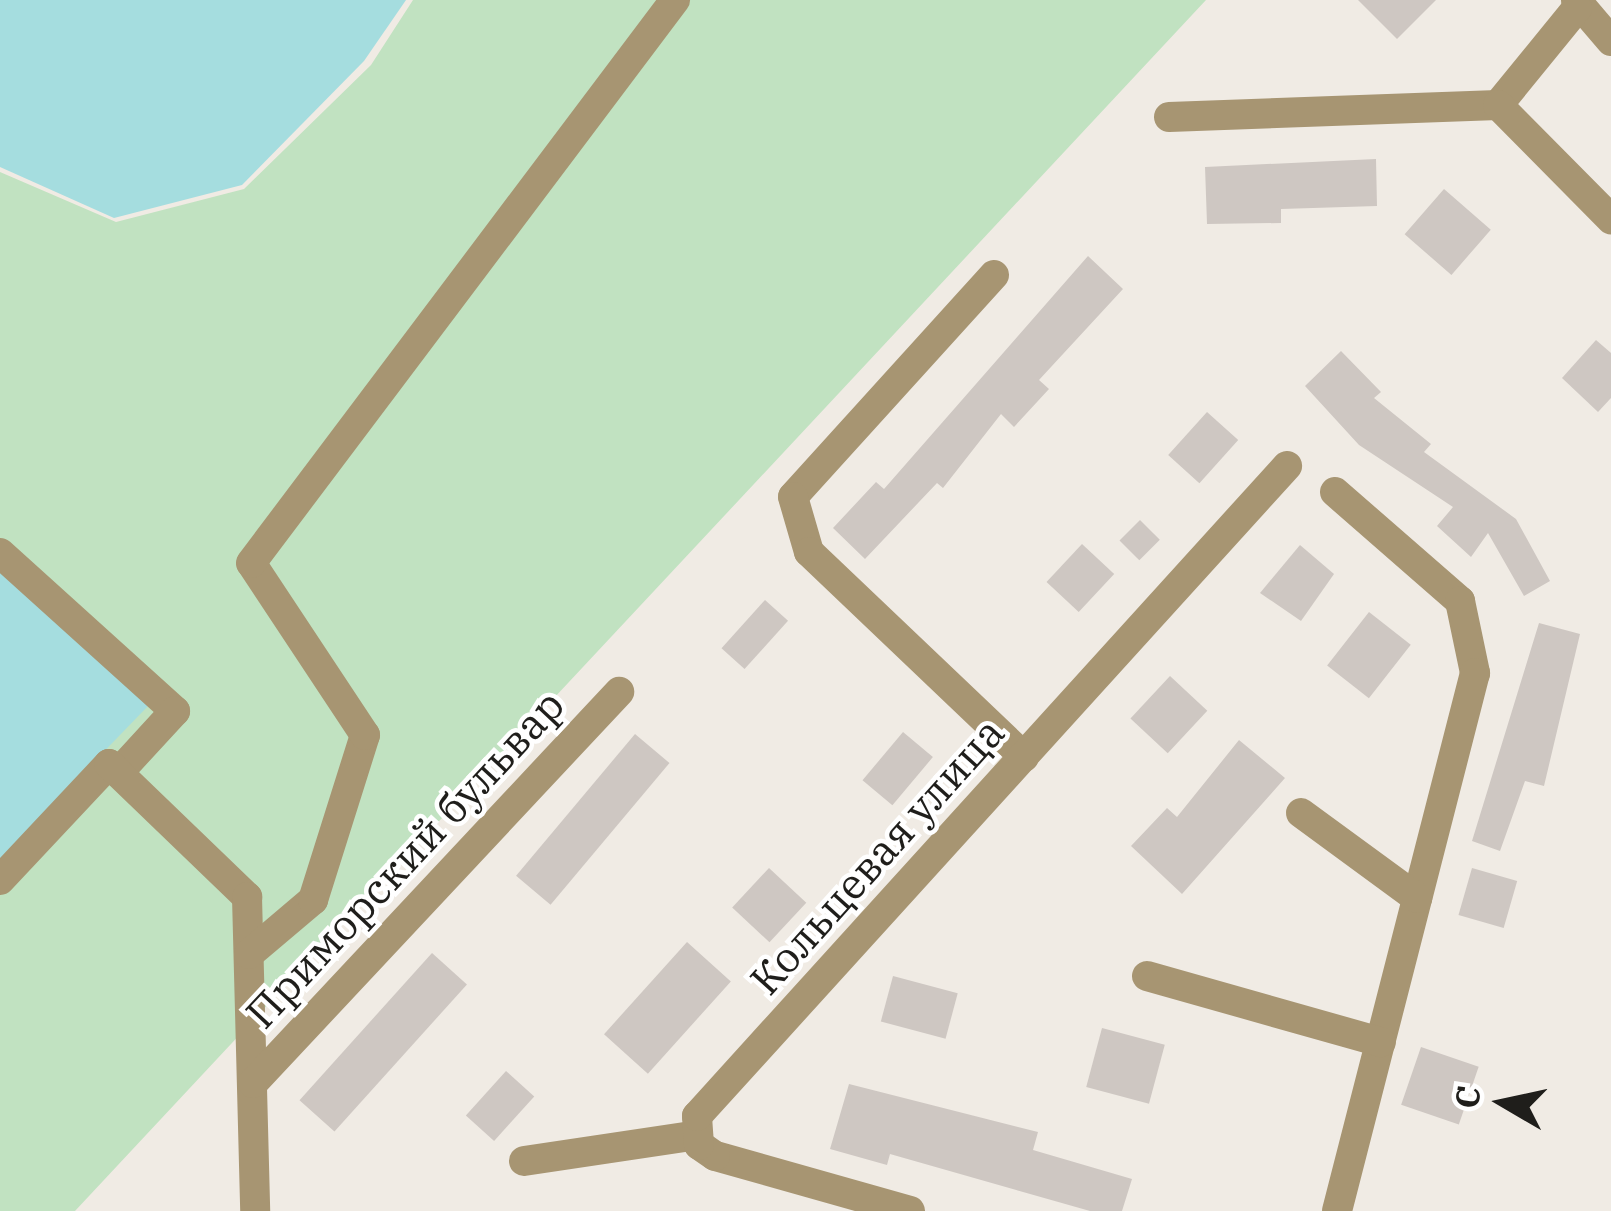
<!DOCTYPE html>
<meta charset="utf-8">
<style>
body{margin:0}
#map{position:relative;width:1611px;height:1211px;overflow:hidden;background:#f0ebe4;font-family:"IBM Plex Serif",serif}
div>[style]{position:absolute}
.green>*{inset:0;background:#c1e2c1}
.water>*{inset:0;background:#a5dddf}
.building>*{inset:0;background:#cec7c2;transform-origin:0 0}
.minor>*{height:30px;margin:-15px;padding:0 15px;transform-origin:15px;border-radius:15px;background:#a79572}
span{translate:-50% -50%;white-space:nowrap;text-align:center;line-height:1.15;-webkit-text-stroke:9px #fff;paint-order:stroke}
.street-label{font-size:42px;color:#1f1e1b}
.north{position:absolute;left:1443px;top:1043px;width:120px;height:120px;-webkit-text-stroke:9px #fff;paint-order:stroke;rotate:279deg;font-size:33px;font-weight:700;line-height:48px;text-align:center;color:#1f1e1b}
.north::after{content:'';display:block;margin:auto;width:42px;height:54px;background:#1f1e1b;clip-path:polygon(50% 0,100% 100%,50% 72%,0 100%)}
</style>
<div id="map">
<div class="green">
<div style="clip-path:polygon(413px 0,1206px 0,75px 1211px,0 1211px,0 172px,116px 222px,244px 189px,371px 65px)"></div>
</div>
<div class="water">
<div style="clip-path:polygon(0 0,406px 0,364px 61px,242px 185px,114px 218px,0 167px)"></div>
<div style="clip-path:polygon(0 566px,149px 705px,0 859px)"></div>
</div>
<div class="building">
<div style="clip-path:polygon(1358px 0,1436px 0,1397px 39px)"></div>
<div style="clip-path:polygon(1376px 159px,1377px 206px,1281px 209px,1281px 223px,1207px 224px,1205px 167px)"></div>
<div style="left:1444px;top:189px;width:62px;height:60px;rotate:41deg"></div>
<div style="clip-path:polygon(1088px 256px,1123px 289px,1039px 380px,1049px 389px,1014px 427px,1001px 414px,943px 488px,937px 483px,865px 559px,833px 528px,876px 482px,884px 489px)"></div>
<div style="clip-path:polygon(1596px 340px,1611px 353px,1611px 398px,1598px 412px,1562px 378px)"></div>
<div style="clip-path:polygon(1341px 351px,1381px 392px,1374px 398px,1431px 444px,1424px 452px,1516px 519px,1550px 581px,1524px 596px,1488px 533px,1471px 557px,1437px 526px,1453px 507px,1359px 445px,1305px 386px)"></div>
<div style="left:1207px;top:412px;width:42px;height:58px;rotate:42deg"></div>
<div style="left:1140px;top:520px;width:28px;height:29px;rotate:45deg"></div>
<div style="left:1082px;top:544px;width:44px;height:52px;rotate:43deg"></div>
<div style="clip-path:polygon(1300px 545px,1334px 574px,1301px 621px,1260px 593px)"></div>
<div style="left:765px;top:600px;width:31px;height:65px;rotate:42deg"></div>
<div style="left:1369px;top:612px;width:53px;height:68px;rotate:38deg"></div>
<div style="clip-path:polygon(1539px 623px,1580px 634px,1544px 786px,1525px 781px,1500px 851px,1472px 841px)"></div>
<div style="left:1170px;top:676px;width:51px;height:58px;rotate:43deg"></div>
<div style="left:903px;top:732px;width:39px;height:63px;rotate:40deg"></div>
<div style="left:635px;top:734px;width:45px;height:185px;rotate:40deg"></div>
<div style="clip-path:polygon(1239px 740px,1285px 778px,1182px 894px,1131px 846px,1167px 808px,1177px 817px)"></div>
<div style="left:769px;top:868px;width:51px;height:54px;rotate:43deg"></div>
<div style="left:1472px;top:868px;width:47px;height:49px;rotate:16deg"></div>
<div style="left:687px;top:942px;width:59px;height:124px;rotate:42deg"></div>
<div style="left:432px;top:953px;width:47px;height:198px;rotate:42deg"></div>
<div style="left:893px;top:976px;width:67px;height:47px;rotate:15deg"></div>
<div style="left:1102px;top:1028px;width:65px;height:61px;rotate:15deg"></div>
<div style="left:1421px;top:1047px;width:61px;height:61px;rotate:19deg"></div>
<div style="left:506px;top:1071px;width:38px;height:60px;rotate:42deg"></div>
<div style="clip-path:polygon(849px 1084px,1038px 1132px,1033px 1150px,1132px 1179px,1122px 1211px,1090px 1211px,890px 1154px,887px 1165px,830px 1149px)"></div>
</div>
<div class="minor">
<div style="left:1576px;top:0;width:54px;rotate:49.5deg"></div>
<div style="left:1498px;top:105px;width:125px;rotate:-50.8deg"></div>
<div style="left:1169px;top:117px;width:329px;rotate:-2.1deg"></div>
<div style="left:1498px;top:105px;width:161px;rotate:45.3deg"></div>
<div style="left:994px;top:275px;width:299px;rotate:132.2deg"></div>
<div style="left:793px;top:497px;width:57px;rotate:73.8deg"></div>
<div style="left:809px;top:552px;width:297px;rotate:43.6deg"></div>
<div style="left:1335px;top:492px;width:166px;rotate:41.1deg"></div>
<div style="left:1460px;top:601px;width:74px;rotate:78.2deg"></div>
<div style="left:1475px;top:673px;width:555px;rotate:104.39deg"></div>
<div style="left:0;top:553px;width:236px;rotate:42.1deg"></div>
<div style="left:175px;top:711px;width:84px;rotate:132.6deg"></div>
<div style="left:1301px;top:813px;width:144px;rotate:36.2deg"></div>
<div style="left:0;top:880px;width:159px;rotate:-46.8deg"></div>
<div style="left:109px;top:764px;width:192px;rotate:43.9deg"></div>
<div style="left:247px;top:897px;width:314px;rotate:88.5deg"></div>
<div style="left:249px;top:954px;width:84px;rotate:-40.2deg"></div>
<div style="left:313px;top:900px;width:173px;rotate:-72.5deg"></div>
<div style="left:365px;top:735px;width:206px;rotate:-123.5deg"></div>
<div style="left:251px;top:563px;width:705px;rotate:-53.02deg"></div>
<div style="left:1147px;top:976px;width:243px;rotate:15.8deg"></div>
<div style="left:253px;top:1083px;width:536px;rotate:-46.89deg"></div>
<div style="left:524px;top:1161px;width:176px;rotate:-8.5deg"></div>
<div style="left:910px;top:1211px;width:203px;rotate:-164.2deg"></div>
<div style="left:715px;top:1156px;width:19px;rotate:-145deg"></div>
<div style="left:699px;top:1145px;width:29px;rotate:-94deg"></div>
<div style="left:697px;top:1116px;width:878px;rotate:-47.77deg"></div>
</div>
<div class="street-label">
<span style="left:877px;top:856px;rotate:-48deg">Кольцевая улица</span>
<span style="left:405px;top:859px;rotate:-47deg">Приморский бульвар</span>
</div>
<div class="north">С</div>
</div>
